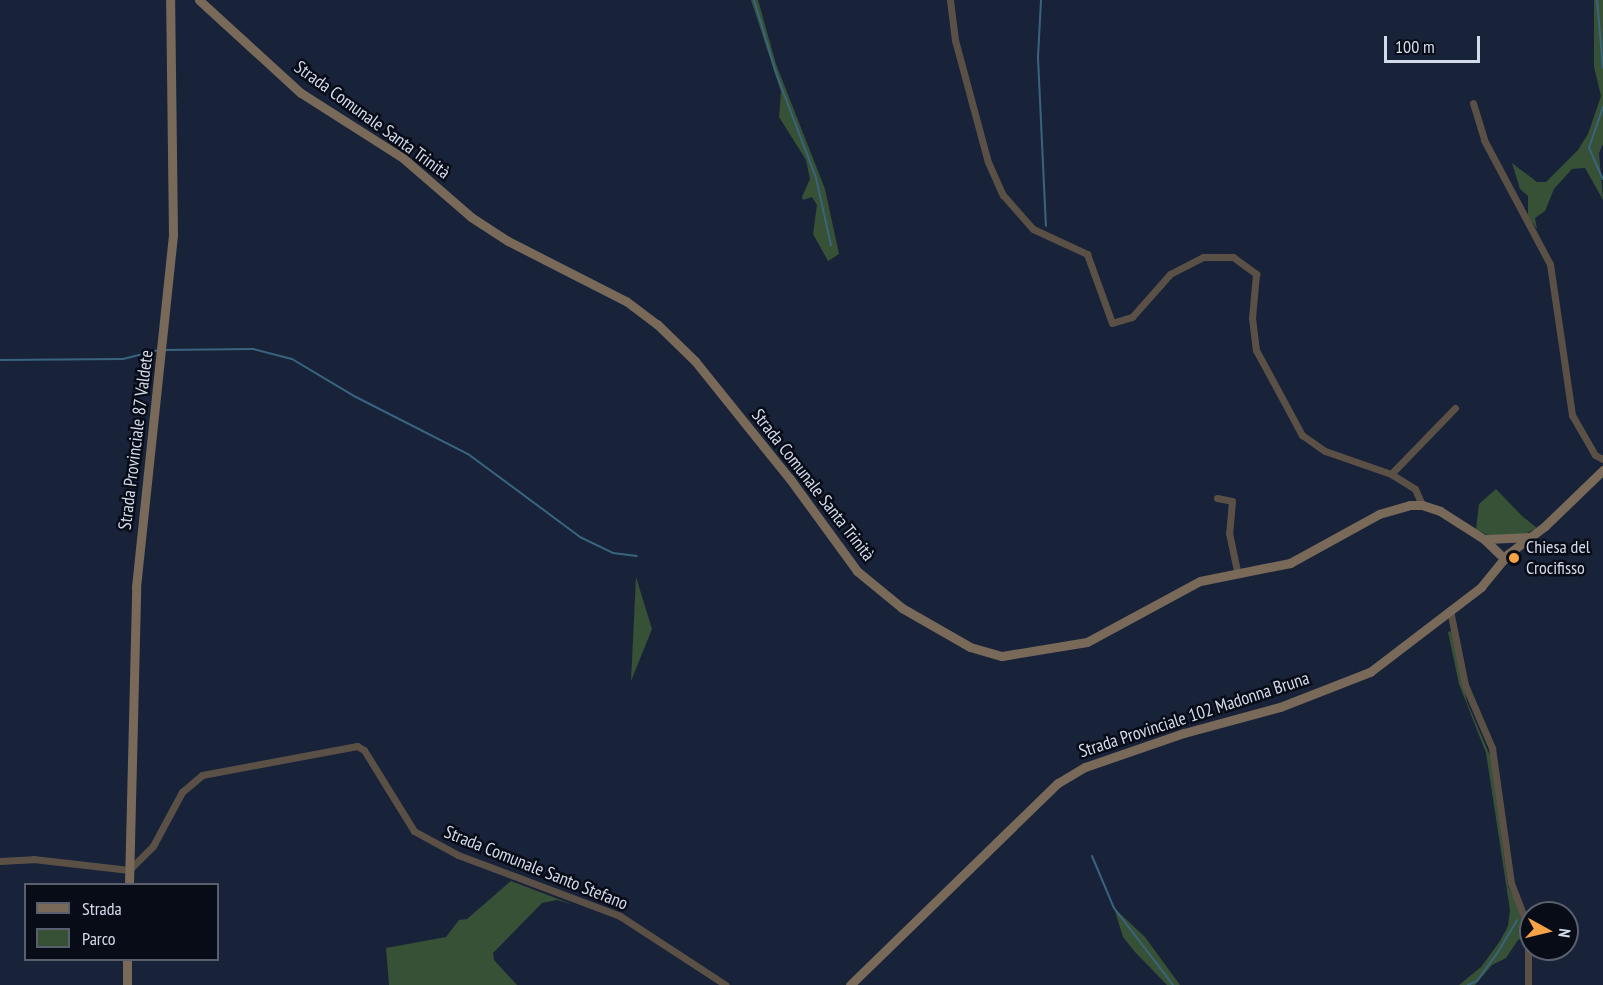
<!DOCTYPE html>
<meta charset="utf-8">
<style>
body{margin:0}
#map{position:relative;width:1603px;height:985px;overflow:hidden;background:#18233a;font-family:"PT Sans Narrow",sans-serif}
div>[style]{position:absolute}
.green>*{inset:0;background:#365135}
.stream>*{height:2px;margin:-1px;padding:0 1px;transform-origin:1px;border-radius:1px;background:#39647f}
.street>*{height:7px;margin:-3.5px;padding:0 3.5px;transform-origin:3.5px;border-radius:3.5px;background:#5b5046}
.secondary>*{height:9px;margin:-4.5px;padding:0 4.5px;transform-origin:4.5px;border-radius:4.5px;background:#796959}
.dots>*{width:16px;height:16px;translate:-50% -50%;box-sizing:border-box;border:3px solid #080c17;border-radius:50%}
span{translate:-50% -50%;white-space:nowrap;text-align:center;line-height:1.15;-webkit-text-stroke:5px #080c17;paint-order:stroke}
.street-label{font-size:18px;color:#d3dbeb}
.poi-label{font-size:18px;color:#d3dbeb}
.left{translate:0 -50%;text-align:left}
.legend{position:absolute;left:24px;top:883px;width:195px;height:78px;box-sizing:border-box;background:#080c17;border:2px solid #595f6c;margin:0;padding:8px 10px;list-style:none;font-size:18px;color:#d3dbeb}
.legend li{display:flex;align-items:center;gap:12px;height:30px}
.legend b{width:30px;border:2px solid #595f6c}
.north{position:absolute;left:1519px;top:901px;width:60px;height:60px;box-sizing:border-box;background:#080c17;border:2px solid #595f6c;border-radius:50%;rotate:98deg;font-size:16px;font-weight:700;line-height:24px;text-align:center;color:#d3dbeb}
.north::after{content:'';display:block;margin:auto;width:21px;height:27px;background:#f6a247;clip-path:polygon(50% 0,100% 100%,50% 72%,0 100%)}
.scale{position:absolute;left:1384px;top:36px;width:96px;height:27px;box-sizing:border-box;border:3px solid #d3dbeb;border-top:0;padding-left:8px;font-size:18px;line-height:21px;white-space:nowrap;color:#d3dbeb;-webkit-text-stroke:4px #080c17;paint-order:stroke}
</style>
<div id="map">
<div class="green">
<div style="clip-path:polygon(751px 0,758px 0,776px 64px,825px 189px,839px 254px,828px 261px,813px 234px,817px 205px,812px 197px,803px 200px,802px 197px,810px 179px,806px 160px,779px 117px,781px 92px)"></div>
<div style="clip-path:polygon(1594px 0,1603px 0,1603px 144px,1599px 153px,1603px 200px,1585px 168px,1572px 169px,1554px 189px,1545px 211px,1535px 218px,1537px 229px,1528px 217px,1528px 196px,1520px 189px,1512px 163px,1537px 182px,1546px 182px,1578px 150px,1588px 134px,1601px 96px,1594px 67px)"></div>
<div style="clip-path:polygon(1496px 489px,1522px 516px,1537px 528px,1523px 535px,1487px 535px,1476px 529px,1479px 504px)"></div>
<div style="clip-path:polygon(636px 577px,652px 629px,631px 681px)"></div>
<div style="clip-path:polygon(1451px 631px,1467px 702px,1491px 758px,1508px 886px,1523px 917px,1526px 936px,1518px 940px,1506px 958px,1492px 965px,1475px 985px,1459px 985px,1481px 967px,1500px 941px,1508px 926px,1510px 910px,1486px 753px,1459px 684px,1448px 632px)"></div>
<div style="clip-path:polygon(511px 881px,574px 905px,557px 900px,542px 903px,493px 953px,494px 960px,517px 985px,389px 985px,386px 948px,446px 937px,459px 920px,467px 919px)"></div>
<div style="clip-path:polygon(1114px 908px,1145px 937px,1180px 985px,1167px 985px,1135px 952px,1123px 937px)"></div>
</div>
<div class="stream">
<div style="left:754px;top:0;width:76px;rotate:73.2deg"></div>
<div style="left:776px;top:73px;width:112px;rotate:69.1deg"></div>
<div style="left:816px;top:178px;width:69px;rotate:77.4deg"></div>
<div style="left:1041px;top:0;width:58px;rotate:93deg"></div>
<div style="left:1038px;top:58px;width:168px;rotate:87.3deg"></div>
<div style="left:1597px;top:0;width:68px;rotate:85deg"></div>
<div style="left:1603px;top:107px;width:43px;rotate:108.9deg"></div>
<div style="left:1589px;top:148px;width:34px;rotate:66deg"></div>
<div style="left:164px;top:350px;width:89px;rotate:-0.6deg"></div>
<div style="left:253px;top:349px;width:40px;rotate:14.4deg"></div>
<div style="left:292px;top:359px;width:72px;rotate:30.8deg"></div>
<div style="left:354px;top:396px;width:128px;rotate:27deg"></div>
<div style="left:468px;top:454px;width:139px;rotate:36.5deg"></div>
<div style="left:580px;top:537px;width:37px;rotate:26deg"></div>
<div style="left:613px;top:553px;width:24px;rotate:7deg"></div>
<div style="left:0;top:360px;width:123px;rotate:-0.5deg"></div>
<div style="left:123px;top:359px;width:36px;rotate:-14deg"></div>
<div style="left:1092px;top:856px;width:56px;rotate:67.1deg"></div>
<div style="left:1114px;top:908px;width:97px;rotate:52.5deg"></div>
<div style="left:1468px;top:985px;width:10px;rotate:-24deg"></div>
<div style="left:1477px;top:981px;width:36px;rotate:-54deg"></div>
<div style="left:1498px;top:952px;width:37px;rotate:-59deg"></div>
</div>
<div class="street">
<div style="left:950px;top:0;width:40px;rotate:82.9deg"></div>
<div style="left:955px;top:40px;width:126px;rotate:74.9deg"></div>
<div style="left:988px;top:162px;width:36px;rotate:66deg"></div>
<div style="left:1003px;top:195px;width:45px;rotate:48.6deg"></div>
<div style="left:1033px;top:229px;width:60px;rotate:24.8deg"></div>
<div style="left:1087px;top:254px;width:73px;rotate:70.1deg"></div>
<div style="left:1112px;top:323px;width:21px;rotate:-17deg"></div>
<div style="left:1132px;top:317px;width:57px;rotate:-48.5deg"></div>
<div style="left:1170px;top:274px;width:37px;rotate:-27deg"></div>
<div style="left:1203px;top:257px;width:30px"></div>
<div style="left:1233px;top:257px;width:29px;rotate:36deg"></div>
<div style="left:1256px;top:274px;width:44px;rotate:95.2deg"></div>
<div style="left:1252px;top:318px;width:32px;rotate:83deg"></div>
<div style="left:1256px;top:350px;width:97px;rotate:61.6deg"></div>
<div style="left:1302px;top:435px;width:28px;rotate:35deg"></div>
<div style="left:1325px;top:451px;width:70px;rotate:19.2deg"></div>
<div style="left:1391px;top:474px;width:28px;rotate:32deg"></div>
<div style="left:1415px;top:489px;width:17px;rotate:66deg"></div>
<div style="left:1473px;top:103px;width:39px;rotate:73deg"></div>
<div style="left:1484px;top:140px;width:140px;rotate:62deg"></div>
<div style="left:1550px;top:264px;width:153px;rotate:81.7deg"></div>
<div style="left:1572px;top:415px;width:46px;rotate:60.1deg"></div>
<div style="left:1595px;top:455px;width:9px;rotate:27deg"></div>
<div style="left:1391px;top:474px;width:92px;rotate:-45.9deg"></div>
<div style="left:1217px;top:498px;width:15px;rotate:11deg"></div>
<div style="left:1232px;top:501px;width:32px;rotate:95deg"></div>
<div style="left:1229px;top:533px;width:39px;rotate:78deg"></div>
<div style="left:1450px;top:610px;width:76px;rotate:78.7deg"></div>
<div style="left:1465px;top:685px;width:69px;rotate:66.8deg"></div>
<div style="left:1492px;top:748px;width:136px;rotate:82deg"></div>
<div style="left:1511px;top:883px;width:47px;rotate:68.9deg"></div>
<div style="left:1528px;top:927px;width:58px;rotate:90deg"></div>
<div style="left:0;top:861px;width:33px;rotate:-3deg"></div>
<div style="left:33px;top:859px;width:97px;rotate:6.5deg"></div>
<div style="left:129px;top:870px;width:34px;rotate:-45deg"></div>
<div style="left:153px;top:846px;width:61px;rotate:-61.8deg"></div>
<div style="left:182px;top:792px;width:26px;rotate:-40deg"></div>
<div style="left:202px;top:775px;width:158px;rotate:-10.6deg"></div>
<div style="left:357px;top:746px;width:8px;rotate:30deg"></div>
<div style="left:364px;top:750px;width:95px;rotate:58.3deg"></div>
<div style="left:414px;top:831px;width:50px;rotate:28.6deg"></div>
<div style="left:458px;top:855px;width:173px;rotate:20.6deg"></div>
<div style="left:620px;top:916px;width:126px;rotate:33.1deg"></div>
</div>
<div class="secondary">
<div style="left:199px;top:0;width:138px;rotate:42.4deg"></div>
<div style="left:301px;top:93px;width:121px;rotate:32.5deg"></div>
<div style="left:403px;top:158px;width:90px;rotate:40.9deg"></div>
<div style="left:471px;top:217px;width:44px;rotate:33deg"></div>
<div style="left:508px;top:241px;width:132px;rotate:27deg"></div>
<div style="left:626px;top:301px;width:39px;rotate:37deg"></div>
<div style="left:657px;top:324px;width:53px;rotate:44.2deg"></div>
<div style="left:695px;top:361px;width:151px;rotate:51.2deg"></div>
<div style="left:790px;top:479px;width:114px;rotate:53.9deg"></div>
<div style="left:857px;top:571px;width:58px;rotate:39.4deg"></div>
<div style="left:902px;top:608px;width:78px;rotate:29.8deg"></div>
<div style="left:970px;top:647px;width:33px;rotate:16deg"></div>
<div style="left:1002px;top:656px;width:86px;rotate:-9.4deg"></div>
<div style="left:1087px;top:642px;width:128px;rotate:-28.4deg"></div>
<div style="left:1200px;top:581px;width:92px;rotate:-11.3deg"></div>
<div style="left:1290px;top:563px;width:102px;rotate:-28.8deg"></div>
<div style="left:1379px;top:514px;width:32px;rotate:-16deg"></div>
<div style="left:1410px;top:505px;width:12px"></div>
<div style="left:1422px;top:505px;width:19px;rotate:18deg"></div>
<div style="left:1440px;top:511px;width:52px;rotate:32.5deg"></div>
<div style="left:1484px;top:539px;width:29px;rotate:44deg"></div>
<div style="left:1487px;top:539px;width:42px;rotate:-2.7deg"></div>
<div style="left:129px;top:884px;width:297px;rotate:-88.6deg"></div>
<div style="left:136px;top:587px;width:354px;rotate:-84deg"></div>
<div style="left:173px;top:235px;width:235px;rotate:-90.7deg"></div>
<div style="left:127px;top:985px;width:25px;rotate:-90deg"></div>
<div style="left:850px;top:985px;width:290px;rotate:-44.2deg"></div>
<div style="left:1058px;top:783px;width:31px;rotate:-31deg"></div>
<div style="left:1085px;top:767px;width:105px;rotate:-19deg"></div>
<div style="left:1184px;top:733px;width:99px;rotate:-15.2deg"></div>
<div style="left:1280px;top:707px;width:97px;rotate:-21.3deg"></div>
<div style="left:1370px;top:672px;width:140px;rotate:-37.4deg"></div>
<div style="left:1481px;top:587px;width:43px;rotate:-50.7deg"></div>
<div style="left:1508px;top:554px;width:46px;rotate:-37.1deg"></div>
<div style="left:1545px;top:526px;width:81px;rotate:-44deg"></div>
</div>
<div class="dots">
<div style="left:1514px;top:558px;background:#f6a247"></div>
</div>
<div class="street-label">
<span style="left:372px;top:120px;rotate:36deg">Strada Comunale Santa Trinità</span>
<span style="left:136px;top:440px;rotate:-83deg">Strada Provinciale 87 Valdete</span>
<span style="left:813px;top:485px;rotate:52deg">Strada Comunale Santa Trinità</span>
<span style="left:1194px;top:715px;rotate:-18deg">Strada Provinciale 102 Madonna Bruna</span>
<span style="left:536px;top:868px;rotate:22deg">Strada Comunale Santo Stefano</span>
</div>
<div class="poi-label">
<span class="left" style="left:1526px;top:558px">Chiesa del<br>Crocifisso</span>
</div>
<ul class="legend">
<li><b style="height:8px;background:#796959"></b>Strada</li>
<li><b style="height:16px;background:#365135"></b>Parco</li>
</ul>
<div class="north">N</div>
<div class="scale">100 m</div>
</div>
